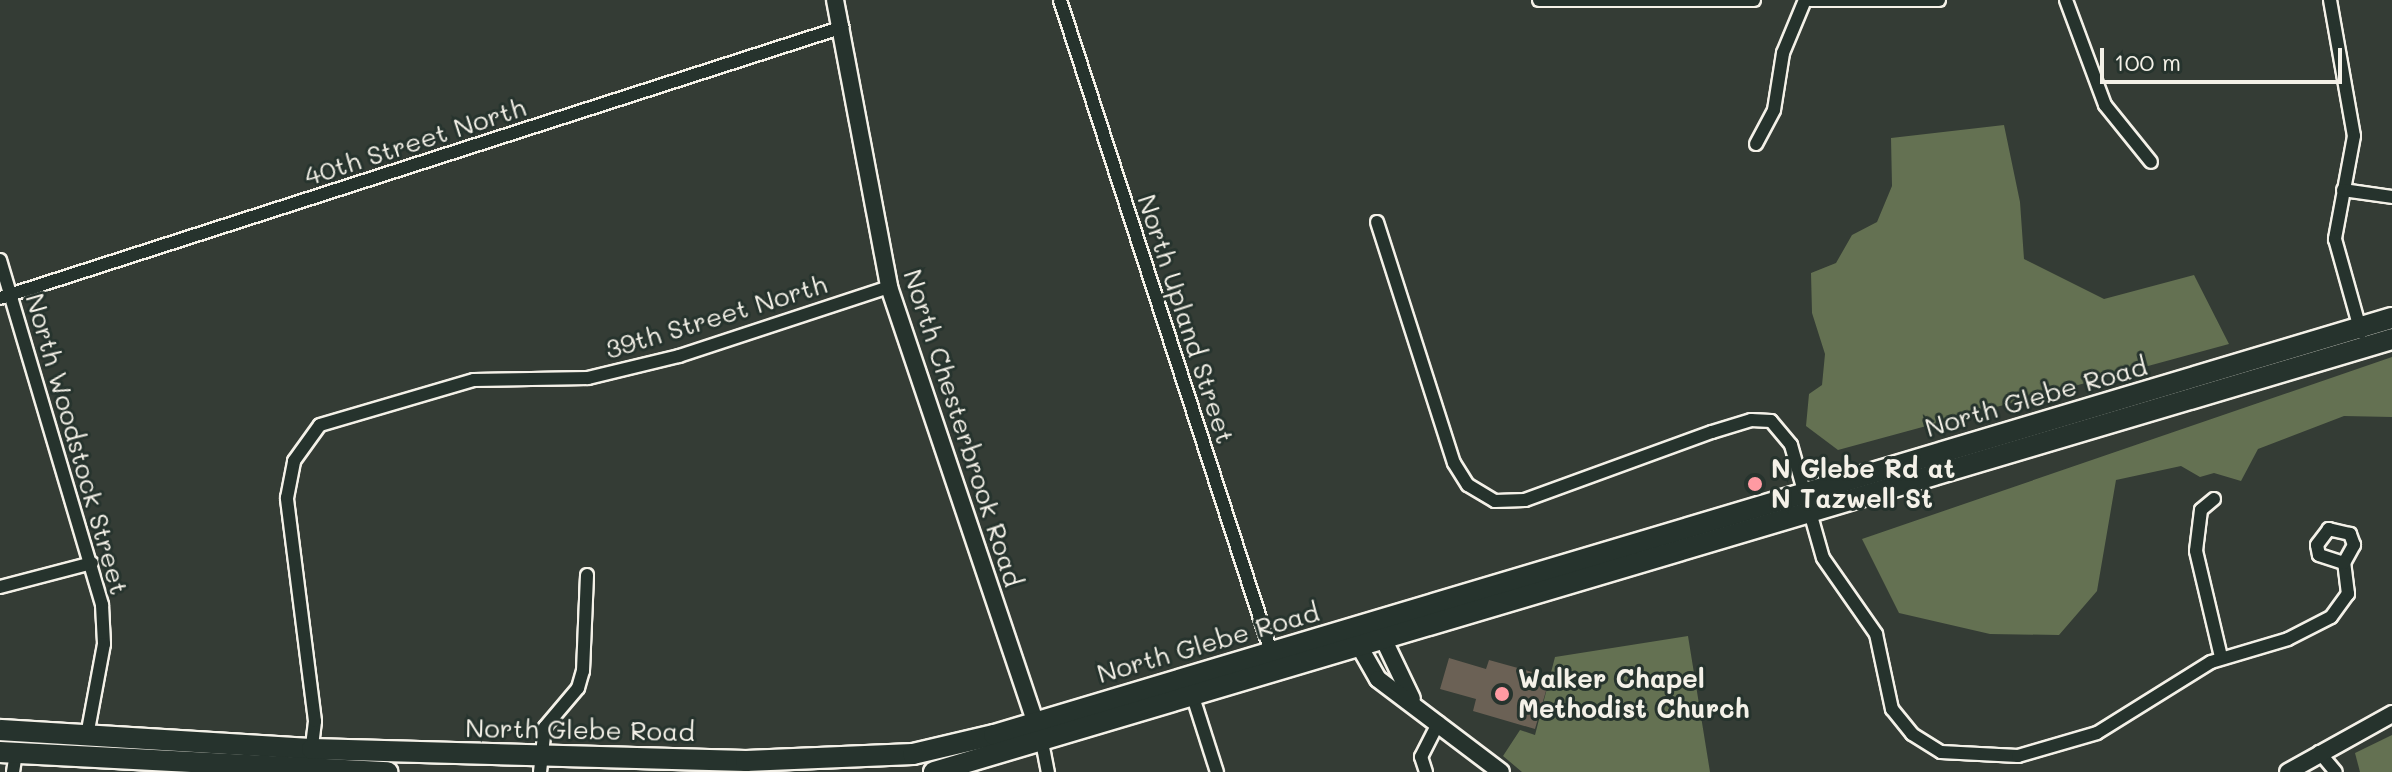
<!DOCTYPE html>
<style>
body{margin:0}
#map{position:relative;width:2392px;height:772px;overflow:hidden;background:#343c35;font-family:Mali,sans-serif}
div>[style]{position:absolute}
.green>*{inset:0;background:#647152}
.building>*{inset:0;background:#6b6155}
.roads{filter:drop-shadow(2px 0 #f4f1e8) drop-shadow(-2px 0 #f4f1e8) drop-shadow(0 2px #f4f1e8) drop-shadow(0 -2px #f4f1e8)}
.minor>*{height:12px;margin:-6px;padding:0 6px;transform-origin:6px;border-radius:6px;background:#26332d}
.tertiary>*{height:16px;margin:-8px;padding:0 8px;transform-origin:8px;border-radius:8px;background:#26332d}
.primary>*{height:20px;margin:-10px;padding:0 10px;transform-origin:10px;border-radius:10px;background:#26332d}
.dots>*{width:22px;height:22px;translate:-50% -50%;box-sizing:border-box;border:4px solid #26332d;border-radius:50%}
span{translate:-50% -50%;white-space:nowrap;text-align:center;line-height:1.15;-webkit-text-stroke:6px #26332d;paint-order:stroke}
.street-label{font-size:26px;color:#f4f1e8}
.poi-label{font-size:26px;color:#f4f1e8;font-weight:700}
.left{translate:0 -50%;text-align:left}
.scale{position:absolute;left:2100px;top:48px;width:242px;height:36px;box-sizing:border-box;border:4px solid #f4f1e8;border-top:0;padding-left:10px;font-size:24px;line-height:28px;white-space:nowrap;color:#f4f1e8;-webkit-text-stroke:6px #26332d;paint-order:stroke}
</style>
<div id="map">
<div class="green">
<div style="clip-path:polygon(2004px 125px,2020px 202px,2024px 259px,2104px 299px,2194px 275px,2229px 344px,1838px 450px,1806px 426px,1809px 394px,1822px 385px,1825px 354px,1812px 313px,1811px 273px,1836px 263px,1852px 235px,1877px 222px,1892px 186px,1891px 138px)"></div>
<div style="clip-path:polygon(2392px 357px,2392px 417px,2344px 416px,2258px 449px,2241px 481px,2214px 473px,2200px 477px,2181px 466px,2116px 480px,2097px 591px,2059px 635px,1990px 634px,1899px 613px,1862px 539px)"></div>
<div style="clip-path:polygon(1688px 636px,1710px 772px,1522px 772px,1503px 756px,1520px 730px,1535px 735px,1555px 657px)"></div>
<div style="clip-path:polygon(2392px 735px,2392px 772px,2360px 772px,2355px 753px)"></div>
</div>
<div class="building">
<div style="clip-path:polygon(1449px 658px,1486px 669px,1489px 660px,1550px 677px,1535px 729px,1473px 711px,1476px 699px,1440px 689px)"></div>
</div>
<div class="roads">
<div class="minor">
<div style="left:1060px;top:0;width:685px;rotate:72.07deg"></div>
<div style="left:1539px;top:0;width:215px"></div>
<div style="left:1810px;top:0;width:129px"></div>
<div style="left:2066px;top:0;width:112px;rotate:69.6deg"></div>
<div style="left:2105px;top:105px;width:73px;rotate:51.1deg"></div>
<div style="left:2330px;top:0;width:138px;rotate:80deg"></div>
<div style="left:2354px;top:136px;width:105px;rotate:100.5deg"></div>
<div style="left:2335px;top:239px;width:97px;rotate:74.4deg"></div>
<div style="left:1756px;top:144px;width:38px;rotate:-62deg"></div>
<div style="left:1774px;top:110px;width:58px;rotate:-81deg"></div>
<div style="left:1783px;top:53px;width:57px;rotate:-67.5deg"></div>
<div style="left:2343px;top:190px;width:49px;rotate:8.1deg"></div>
<div style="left:1377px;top:222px;width:253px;rotate:72.3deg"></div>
<div style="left:1454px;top:463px;width:26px;rotate:58deg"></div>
<div style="left:1468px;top:485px;width:31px;rotate:31deg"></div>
<div style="left:1495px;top:501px;width:30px;rotate:-2deg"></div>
<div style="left:1525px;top:500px;width:199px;rotate:-20deg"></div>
<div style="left:1712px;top:432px;width:41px;rotate:-17.1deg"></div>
<div style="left:1751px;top:420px;width:20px;rotate:3deg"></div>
<div style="left:1771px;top:421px;width:31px;rotate:50deg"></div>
<div style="left:1791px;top:445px;width:117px;rotate:74.2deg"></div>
<div style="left:1823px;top:558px;width:93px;rotate:55.1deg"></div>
<div style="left:1876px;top:634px;width:77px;rotate:78deg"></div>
<div style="left:1892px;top:709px;width:32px;rotate:51deg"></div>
<div style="left:1912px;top:734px;width:34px;rotate:32deg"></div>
<div style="left:1941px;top:752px;width:77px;rotate:3deg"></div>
<div style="left:2018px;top:756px;width:82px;rotate:-16.2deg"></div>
<div style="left:2097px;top:733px;width:134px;rotate:-31.9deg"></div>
<div style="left:2211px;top:662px;width:80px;rotate:-16.6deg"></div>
<div style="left:2288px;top:639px;width:48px;rotate:-27.1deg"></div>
<div style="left:2331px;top:617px;width:29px;rotate:-54deg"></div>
<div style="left:2348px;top:594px;width:31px;rotate:-97deg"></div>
<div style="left:2344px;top:563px;width:21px;rotate:-61deg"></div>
<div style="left:2354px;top:545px;width:12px;rotate:-110deg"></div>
<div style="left:2350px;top:534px;width:22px;rotate:-167deg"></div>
<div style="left:2329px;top:529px;width:20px;rotate:127deg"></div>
<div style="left:2317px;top:545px;width:10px;rotate:79deg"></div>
<div style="left:2319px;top:555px;width:26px;rotate:18deg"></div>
<div style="left:0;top:260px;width:360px;rotate:73.5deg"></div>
<div style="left:102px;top:605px;width:39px;rotate:87deg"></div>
<div style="left:104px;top:644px;width:94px;rotate:100.5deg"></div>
<div style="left:0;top:298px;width:885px;rotate:-17.82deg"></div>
<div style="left:2214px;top:499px;width:17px;rotate:140deg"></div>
<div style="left:2201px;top:510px;width:41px;rotate:97deg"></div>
<div style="left:2196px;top:551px;width:109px;rotate:76.7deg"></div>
<div style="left:0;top:587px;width:95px;rotate:-14.6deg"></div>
<div style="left:1193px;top:697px;width:79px;rotate:72.3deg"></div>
<div style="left:1042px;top:742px;width:31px;rotate:79deg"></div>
<div style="left:2319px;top:752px;width:26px;rotate:50deg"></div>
<div style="left:311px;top:754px;width:33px;rotate:-83deg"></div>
<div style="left:315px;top:721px;width:225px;rotate:-97.2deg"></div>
<div style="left:287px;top:498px;width:38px;rotate:-79deg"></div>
<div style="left:294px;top:461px;width:44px;rotate:-54.2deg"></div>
<div style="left:320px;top:425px;width:160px;rotate:-16.3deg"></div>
<div style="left:474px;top:380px;width:114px;rotate:-1deg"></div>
<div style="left:588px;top:378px;width:94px;rotate:-13.6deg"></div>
<div style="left:679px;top:356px;width:221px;rotate:-18.2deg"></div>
<div style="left:13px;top:772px;width:19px;rotate:-81deg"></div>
<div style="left:540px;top:772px;width:45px;rotate:-83.7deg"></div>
<div style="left:545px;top:727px;width:51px;rotate:-49.8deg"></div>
<div style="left:578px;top:688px;width:18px;rotate:-74deg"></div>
<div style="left:583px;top:671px;width:96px;rotate:-87.6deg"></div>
<div style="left:1426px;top:772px;width:16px;rotate:-108deg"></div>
<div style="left:1421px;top:757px;width:39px;rotate:-63deg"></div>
</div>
<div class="tertiary">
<div style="left:835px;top:0;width:292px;rotate:79.3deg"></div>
<div style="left:889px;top:287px;width:471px;rotate:71.4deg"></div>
<div style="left:1379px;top:630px;width:76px;rotate:64.4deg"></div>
<div style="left:1354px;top:637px;width:48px;rotate:60.3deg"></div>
<div style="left:1378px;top:679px;width:154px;rotate:37.1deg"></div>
<div style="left:2288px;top:772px;width:119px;rotate:-29.1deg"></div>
</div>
<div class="primary">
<div style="left:0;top:730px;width:313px;rotate:3.5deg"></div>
<div style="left:312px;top:749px;width:434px;rotate:1.6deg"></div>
<div style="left:746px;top:761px;width:167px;rotate:-2.4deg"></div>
<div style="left:913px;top:754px;width:83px;rotate:-13.2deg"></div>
<div style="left:994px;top:735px;width:1459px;rotate:-16.61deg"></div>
<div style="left:0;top:752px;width:388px;rotate:3deg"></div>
<div style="left:934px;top:772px;width:1521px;rotate:-16.54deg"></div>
</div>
</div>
<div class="dots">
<div style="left:1755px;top:484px;background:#ff9aa2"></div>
<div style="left:1502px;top:694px;background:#ff9aa2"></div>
</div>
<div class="street-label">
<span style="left:415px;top:142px;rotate:-18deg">40th Street North</span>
<span style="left:716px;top:317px;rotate:-17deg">39th Street North</span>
<span style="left:1186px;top:319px;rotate:72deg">North Upland Street</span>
<span style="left:2036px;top:397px;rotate:-16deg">North Glebe Road</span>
<span style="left:963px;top:428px;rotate:72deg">North Chesterbrook Road</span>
<span style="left:77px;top:444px;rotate:74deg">North Woodstock Street</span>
<span style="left:1208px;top:643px;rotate:-16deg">North Glebe Road</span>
<span style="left:580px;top:730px;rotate:1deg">North Glebe Road</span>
</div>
<div class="poi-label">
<span class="left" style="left:1771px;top:484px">N Glebe Rd at<br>N Tazwell St</span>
<span class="left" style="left:1518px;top:694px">Walker Chapel<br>Methodist Church</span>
</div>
<div class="scale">100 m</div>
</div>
